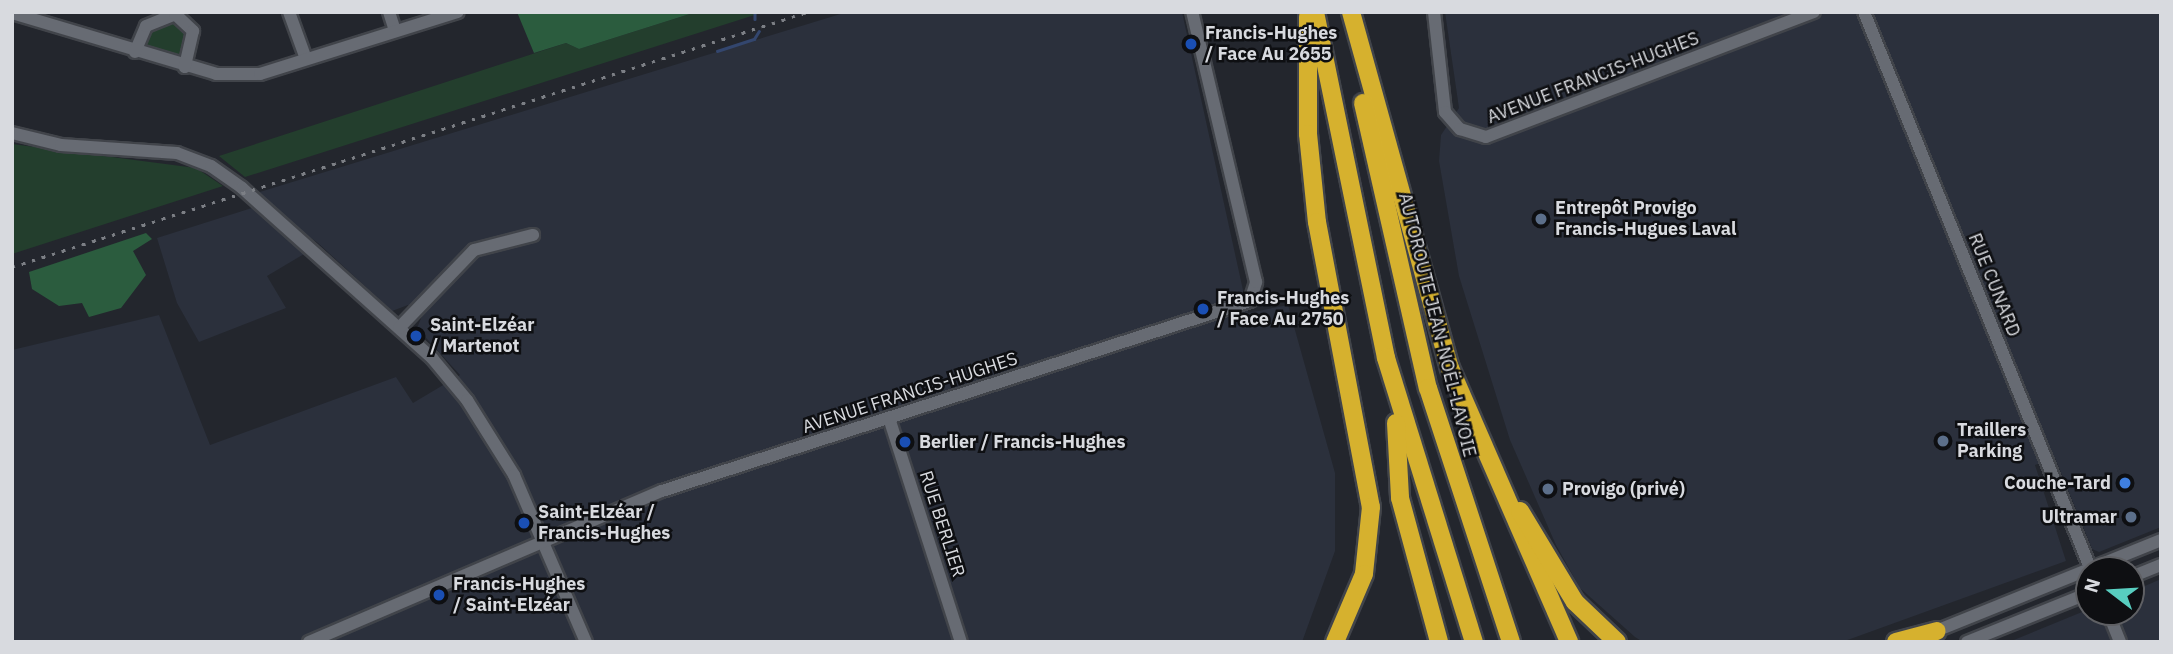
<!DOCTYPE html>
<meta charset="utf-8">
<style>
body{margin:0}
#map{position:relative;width:2173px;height:654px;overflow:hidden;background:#23262d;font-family:"IBM Plex Sans",sans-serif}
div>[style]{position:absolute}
.built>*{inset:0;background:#2b303c}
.green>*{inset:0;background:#233e2d}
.forest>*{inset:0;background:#2b5c3e}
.stream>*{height:2.5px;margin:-1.25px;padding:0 1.25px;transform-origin:1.25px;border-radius:1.25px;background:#33466e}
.roads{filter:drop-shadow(2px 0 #41444a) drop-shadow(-2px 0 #41444a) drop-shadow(0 2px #41444a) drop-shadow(0 -2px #41444a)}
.minor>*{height:12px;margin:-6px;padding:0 6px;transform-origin:6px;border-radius:6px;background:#676b73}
.highway>*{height:18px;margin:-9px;padding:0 9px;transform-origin:9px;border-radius:9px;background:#d6b12e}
.rail>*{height:2.5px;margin-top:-1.25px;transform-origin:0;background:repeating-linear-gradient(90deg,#7c7f85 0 3.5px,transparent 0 10.5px)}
.dots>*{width:19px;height:19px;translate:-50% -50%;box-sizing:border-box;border:4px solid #0e0f12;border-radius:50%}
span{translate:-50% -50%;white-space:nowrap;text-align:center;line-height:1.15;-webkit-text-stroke:5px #0e0f12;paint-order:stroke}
.poi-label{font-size:18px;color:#d8dadf;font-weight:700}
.left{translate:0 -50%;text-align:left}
.right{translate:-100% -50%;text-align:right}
.street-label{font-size:18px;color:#d8dadf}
.frame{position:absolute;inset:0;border:14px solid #d8dadf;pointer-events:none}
.north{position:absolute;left:2075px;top:556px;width:70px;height:70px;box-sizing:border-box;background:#0e0f12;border:2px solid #5f6064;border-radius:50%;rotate:287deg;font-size:19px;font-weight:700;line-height:28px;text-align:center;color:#d8dadf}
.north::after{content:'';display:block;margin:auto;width:24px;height:32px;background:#58cec0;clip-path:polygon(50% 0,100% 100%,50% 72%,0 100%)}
</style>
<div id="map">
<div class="built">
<div style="clip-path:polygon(847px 12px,1182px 12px,1248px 313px,1288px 305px,1335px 473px,1335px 551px,1302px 642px,12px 642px,12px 350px,159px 315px,210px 445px,396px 377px,413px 403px,460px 375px,417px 328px,422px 316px,408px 305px,392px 311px,318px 243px,250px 195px)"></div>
<div style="clip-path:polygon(1445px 12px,2161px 12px,2161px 527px,2099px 552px,2092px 549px,2055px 458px,2035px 465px,2066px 561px,1842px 642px,1643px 642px,1635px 637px,1580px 588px,1556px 545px,1510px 440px,1459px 276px,1439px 161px,1441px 135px,1459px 108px)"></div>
<div style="clip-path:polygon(255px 207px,304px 254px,267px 276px,286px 308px,199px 342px,177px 303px,157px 238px)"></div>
<div style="clip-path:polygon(2161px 579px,2161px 642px,2009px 642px,2082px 612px,2098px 617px,2131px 612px,2131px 592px)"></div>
</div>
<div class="green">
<div style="clip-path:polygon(696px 12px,764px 12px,245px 177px,219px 156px,566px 43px,579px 49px)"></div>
<div style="clip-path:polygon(175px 19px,189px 34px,181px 58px,141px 44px,151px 28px)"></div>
<div style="clip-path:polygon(12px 144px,196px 168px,223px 186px,12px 254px)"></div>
</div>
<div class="forest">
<div style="clip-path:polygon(517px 12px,696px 12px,579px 49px,566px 43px,534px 53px)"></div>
<div style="clip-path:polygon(146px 233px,152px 239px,133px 251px,146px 275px,121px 308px,89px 317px,82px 303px,59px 306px,32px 289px,29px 272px)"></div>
</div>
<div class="stream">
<div style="left:755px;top:12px;width:7px;rotate:90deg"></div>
<div style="left:717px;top:51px;width:39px;rotate:-18deg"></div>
<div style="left:754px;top:39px;width:9px;rotate:-58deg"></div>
</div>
<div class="roads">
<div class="minor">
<div style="left:289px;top:12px;width:50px;rotate:70.1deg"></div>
<div style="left:389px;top:12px;width:19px;rotate:72deg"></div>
<div style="left:1434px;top:12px;width:101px;rotate:83.7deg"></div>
<div style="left:1445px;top:112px;width:23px;rotate:49deg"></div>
<div style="left:1460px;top:129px;width:27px;rotate:17deg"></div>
<div style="left:1486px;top:137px;width:351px;rotate:-20.9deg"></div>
<div style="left:1864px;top:12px;width:602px;rotate:67.86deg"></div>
<div style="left:12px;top:13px;width:213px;rotate:16.6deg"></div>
<div style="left:216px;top:74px;width:44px"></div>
<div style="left:260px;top:74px;width:207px;rotate:-17.4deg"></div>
<div style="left:135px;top:52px;width:28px;rotate:-67deg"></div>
<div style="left:146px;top:26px;width:31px;rotate:-22deg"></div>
<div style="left:175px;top:14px;width:25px;rotate:43deg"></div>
<div style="left:193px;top:31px;width:37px;rotate:103deg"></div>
<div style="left:12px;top:133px;width:50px;rotate:13.8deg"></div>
<div style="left:61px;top:145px;width:116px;rotate:3.9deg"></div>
<div style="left:177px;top:153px;width:36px;rotate:21deg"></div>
<div style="left:211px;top:166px;width:38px;rotate:35deg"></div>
<div style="left:242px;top:188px;width:255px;rotate:41.8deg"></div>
<div style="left:432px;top:358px;width:55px;rotate:50.2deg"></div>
<div style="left:467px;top:400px;width:89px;rotate:57.9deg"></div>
<div style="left:514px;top:475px;width:182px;rotate:66.7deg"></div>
<div style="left:399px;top:328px;width:108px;rotate:-46.1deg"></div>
<div style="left:474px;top:250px;width:61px;rotate:-14.3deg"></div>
<div style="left:889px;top:418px;width:235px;rotate:72.2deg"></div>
<div style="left:2131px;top:577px;width:32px;rotate:-22deg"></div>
<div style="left:2108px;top:612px;width:32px;rotate:68deg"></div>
<div style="left:1931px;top:633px;width:248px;rotate:-22deg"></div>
<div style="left:309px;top:642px;width:384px;rotate:-23.2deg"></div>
<div style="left:662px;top:491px;width:618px;rotate:-17.91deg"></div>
<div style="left:1250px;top:301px;width:20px;rotate:-72deg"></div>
<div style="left:1256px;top:282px;width:277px;rotate:-103.3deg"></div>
<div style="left:1967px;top:642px;width:131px;rotate:-21.9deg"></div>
</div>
<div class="highway">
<div style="left:1315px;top:12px;width:353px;rotate:78.4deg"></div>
<div style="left:1386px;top:358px;width:297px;rotate:72.8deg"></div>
<div style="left:1351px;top:12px;width:370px;rotate:74.5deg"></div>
<div style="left:1450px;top:368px;width:299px;rotate:66.5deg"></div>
<div style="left:1308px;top:17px;width:117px;rotate:90deg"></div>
<div style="left:1308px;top:134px;width:88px;rotate:84.2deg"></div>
<div style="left:1317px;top:222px;width:290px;rotate:79.3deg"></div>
<div style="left:1371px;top:507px;width:67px;rotate:96deg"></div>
<div style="left:1364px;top:574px;width:74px;rotate:113.1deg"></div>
<div style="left:1363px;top:103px;width:292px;rotate:77.2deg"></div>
<div style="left:1428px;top:388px;width:267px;rotate:71.9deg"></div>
<div style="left:1396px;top:423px;width:75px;rotate:86.9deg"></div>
<div style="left:1400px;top:498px;width:149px;rotate:74.8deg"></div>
<div style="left:1520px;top:511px;width:106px;rotate:58.9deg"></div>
<div style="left:1575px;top:602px;width:58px;rotate:43.6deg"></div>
<div style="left:1896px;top:642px;width:42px;rotate:-15deg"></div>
</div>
</div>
<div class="rail">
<div style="left:12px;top:267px;width:835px;rotate:-17.78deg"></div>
</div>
<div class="dots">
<div style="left:1191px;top:44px;background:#1a4fb4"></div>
<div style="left:1541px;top:219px;background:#5c6f8a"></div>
<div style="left:1203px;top:309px;background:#1a4fb4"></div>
<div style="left:416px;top:336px;background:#1a4fb4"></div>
<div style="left:1943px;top:441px;background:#5c6f8a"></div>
<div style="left:905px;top:442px;background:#1a4fb4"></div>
<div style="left:2125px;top:483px;background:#3f7fe0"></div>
<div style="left:1548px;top:489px;background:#5c6f8a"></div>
<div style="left:2131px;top:517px;background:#5c6f8a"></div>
<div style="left:524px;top:523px;background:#1a4fb4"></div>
<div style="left:439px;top:595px;background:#1a4fb4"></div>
</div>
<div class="poi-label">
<span class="left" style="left:1205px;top:44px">Francis-Hughes<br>/ Face Au 2655</span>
<span class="left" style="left:1555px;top:219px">Entrepôt Provigo<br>Francis-Hugues Laval</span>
<span class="left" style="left:1217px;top:309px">Francis-Hughes<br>/ Face Au 2750</span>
<span class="left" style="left:430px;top:336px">Saint-Elzéar<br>/ Martenot</span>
<span class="left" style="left:1957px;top:441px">Traillers<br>Parking</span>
<span class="left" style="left:919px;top:442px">Berlier / Francis-Hughes</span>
<span class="right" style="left:2111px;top:483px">Couche-Tard</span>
<span class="left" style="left:1562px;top:489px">Provigo (privé)</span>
<span class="left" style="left:538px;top:523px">Saint-Elzéar /<br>Francis-Hughes</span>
<span class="right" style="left:2117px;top:517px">Ultramar</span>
<span class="left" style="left:453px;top:595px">Francis-Hughes<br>/ Saint-Elzéar</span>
</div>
<div class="street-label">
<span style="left:1593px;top:78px;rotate:-21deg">AVENUE FRANCIS-HUGHES</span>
<span style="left:1994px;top:285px;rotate:68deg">RUE CUNARD</span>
<span style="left:1437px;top:325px;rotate:76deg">AUTOROUTE JEAN-NOËL-LAVOIE</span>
<span style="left:910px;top:393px;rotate:-18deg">AVENUE FRANCIS-HUGHES</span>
<span style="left:942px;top:524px;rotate:72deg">RUE BERLIER</span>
</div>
<div class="frame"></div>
<div class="north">N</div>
</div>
